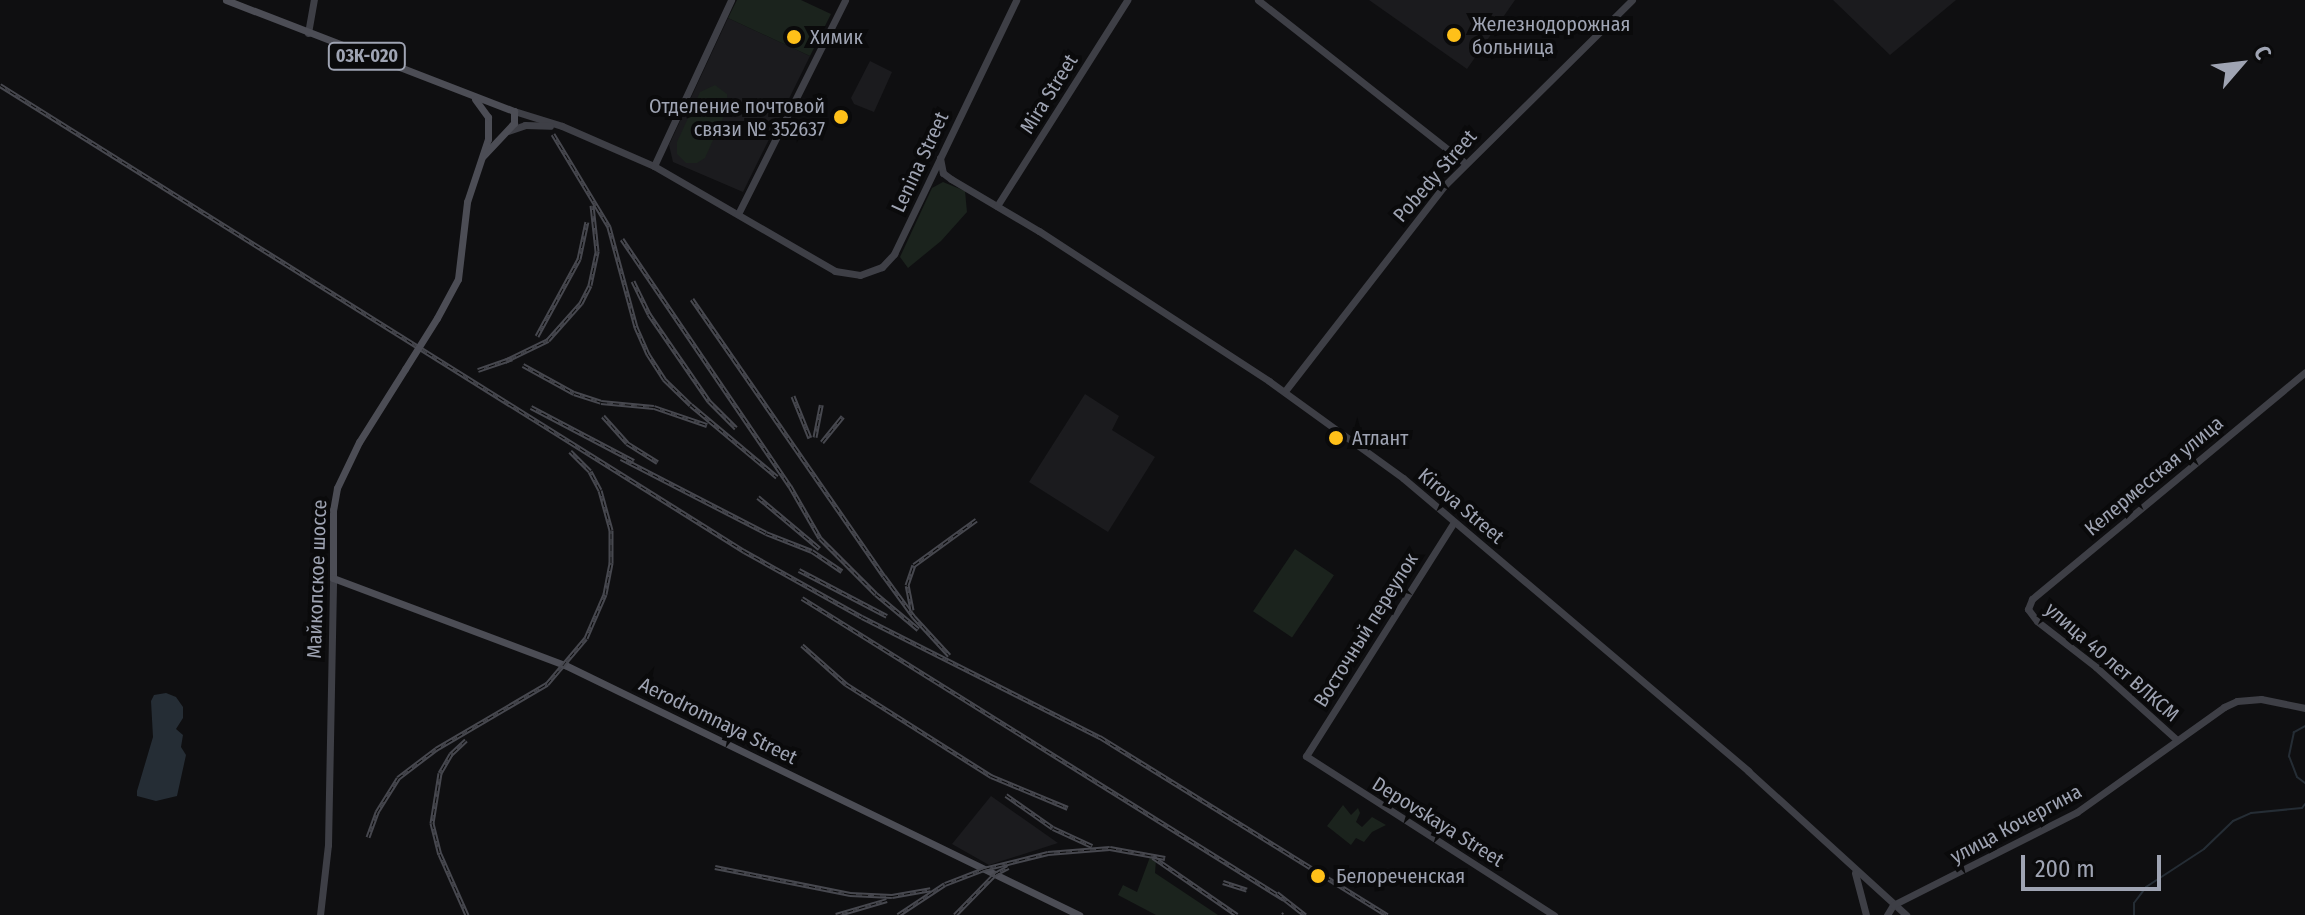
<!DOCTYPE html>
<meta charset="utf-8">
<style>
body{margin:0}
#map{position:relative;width:2305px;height:915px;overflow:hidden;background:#0f0f11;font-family:"Fira Sans Condensed",sans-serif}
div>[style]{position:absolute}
.built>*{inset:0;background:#1b1b1e}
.green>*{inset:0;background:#1b231d;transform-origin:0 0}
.water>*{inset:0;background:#252d35}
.stream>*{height:2px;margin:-1px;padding:0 1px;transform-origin:1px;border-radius:1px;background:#252d35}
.secondary>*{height:7px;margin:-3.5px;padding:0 3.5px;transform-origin:3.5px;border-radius:3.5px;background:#3e3f46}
.primary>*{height:7px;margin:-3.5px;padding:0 3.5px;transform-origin:3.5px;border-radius:3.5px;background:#4c4d55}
.rail>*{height:5px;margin-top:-2.5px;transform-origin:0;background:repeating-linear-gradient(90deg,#0a0a0b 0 6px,#47484f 0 12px);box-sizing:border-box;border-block:2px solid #47484f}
.primary-bridge>*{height:7px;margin:-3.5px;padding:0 3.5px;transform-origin:3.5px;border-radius:3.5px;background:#4c4d55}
.dots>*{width:22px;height:22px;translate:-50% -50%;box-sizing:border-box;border:4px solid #0a0a0b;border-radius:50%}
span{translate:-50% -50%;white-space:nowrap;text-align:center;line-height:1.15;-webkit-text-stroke:8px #0a0a0b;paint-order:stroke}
.shield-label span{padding:2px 6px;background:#0a0a0b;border:2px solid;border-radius:6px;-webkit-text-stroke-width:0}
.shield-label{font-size:18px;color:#9fa4b3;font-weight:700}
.poi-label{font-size:20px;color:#9fa4b3}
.left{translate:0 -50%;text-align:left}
.right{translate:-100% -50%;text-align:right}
.street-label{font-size:20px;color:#9fa4b3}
.north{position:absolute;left:2201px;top:24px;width:80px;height:80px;-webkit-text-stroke:6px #0a0a0b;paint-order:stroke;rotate:62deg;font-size:22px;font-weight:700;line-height:32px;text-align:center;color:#9fa4b3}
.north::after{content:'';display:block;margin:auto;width:28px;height:36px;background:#9fa4b3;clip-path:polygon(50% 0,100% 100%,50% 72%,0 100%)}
.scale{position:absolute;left:2021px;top:855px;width:140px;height:36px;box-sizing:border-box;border:4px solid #9fa4b3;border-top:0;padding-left:10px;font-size:24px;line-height:28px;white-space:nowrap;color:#9fa4b3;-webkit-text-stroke:6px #0a0a0b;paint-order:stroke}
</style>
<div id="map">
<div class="built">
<div style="clip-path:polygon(1369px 0,1515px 0,1467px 69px)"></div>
<div style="clip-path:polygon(1833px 0,1956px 0,1890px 55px)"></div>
<div style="clip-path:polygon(728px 18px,810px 56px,743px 192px,673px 162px,669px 145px)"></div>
<div style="clip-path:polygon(870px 61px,892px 72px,874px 112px,854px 104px,851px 98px)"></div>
<div style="clip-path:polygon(1085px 394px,1119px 416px,1112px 430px,1155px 457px,1108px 532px,1029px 482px)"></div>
<div style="clip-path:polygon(991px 796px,1058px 843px,989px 865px,952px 844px)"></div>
</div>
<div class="green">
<div style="clip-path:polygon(737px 0,801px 0,831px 14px,810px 56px,728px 18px)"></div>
<div style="clip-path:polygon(715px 85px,727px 94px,728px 107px,705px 158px,697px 163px,686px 163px,677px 154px,677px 142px,700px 92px)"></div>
<div style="clip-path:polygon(943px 182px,965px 191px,967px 212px,941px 241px,908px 268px,900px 257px,932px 188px)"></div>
<div style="left:1295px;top:549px;width:47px;height:75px;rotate:34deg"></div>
<div style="clip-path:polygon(1343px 805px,1351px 815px,1358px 808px,1360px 813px,1356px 822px,1362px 827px,1372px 817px,1386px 825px,1372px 832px,1364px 842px,1356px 838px,1351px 845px,1327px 826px)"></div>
<div style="clip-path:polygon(1150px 857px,1156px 860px,1155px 873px,1218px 915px,1156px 915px,1118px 895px,1123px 885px,1137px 892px)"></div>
</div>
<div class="water">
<div style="clip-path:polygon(166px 693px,176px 697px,183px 707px,183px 718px,176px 729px,183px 735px,181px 747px,186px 755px,177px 796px,156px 801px,137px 796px,137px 791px,153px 737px,151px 701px,154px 695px)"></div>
</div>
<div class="stream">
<div style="left:2305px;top:726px;width:13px;rotate:151deg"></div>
<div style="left:2294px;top:732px;width:25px;rotate:102deg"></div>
<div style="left:2289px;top:756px;width:22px;rotate:69deg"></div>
<div style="left:2297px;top:777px;width:10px;rotate:37deg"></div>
<div style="left:2134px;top:915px;width:12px;rotate:-90deg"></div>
<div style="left:2134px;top:903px;width:20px;rotate:-53deg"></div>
<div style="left:2146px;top:887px;width:69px;rotate:-33.2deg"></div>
<div style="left:2204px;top:849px;width:40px;rotate:-44deg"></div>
<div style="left:2233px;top:821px;width:20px;rotate:-24deg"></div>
<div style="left:2251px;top:813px;width:51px;rotate:-5.6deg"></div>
<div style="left:2302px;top:808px;width:5px;rotate:-53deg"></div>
</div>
<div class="secondary">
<div style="left:1258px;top:0;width:263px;rotate:38.2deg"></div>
<div style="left:308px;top:33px;width:34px;rotate:-80deg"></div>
<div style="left:514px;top:111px;width:50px;rotate:17.4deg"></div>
<div style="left:562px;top:126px;width:100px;rotate:23.5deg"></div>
<div style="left:654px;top:166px;width:209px;rotate:30.1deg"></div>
<div style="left:835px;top:271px;width:25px;rotate:9deg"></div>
<div style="left:860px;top:275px;width:23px;rotate:-20deg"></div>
<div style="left:882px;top:267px;width:18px;rotate:-47deg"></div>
<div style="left:894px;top:254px;width:282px;rotate:-64.3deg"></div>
<div style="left:508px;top:131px;width:18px;rotate:-19deg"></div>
<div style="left:525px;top:125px;width:25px;rotate:2deg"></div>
<div style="left:940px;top:158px;width:15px;rotate:79deg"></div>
<div style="left:943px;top:173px;width:10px;rotate:37deg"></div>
<div style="left:951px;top:179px;width:102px;rotate:30.6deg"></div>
<div style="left:1039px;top:231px;width:275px;rotate:33.1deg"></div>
<div style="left:1269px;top:381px;width:165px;rotate:35.9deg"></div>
<div style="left:1403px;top:478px;width:453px;rotate:40.3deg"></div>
<div style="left:1748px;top:771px;width:214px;rotate:42.3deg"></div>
<div style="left:654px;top:166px;width:183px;rotate:-65.1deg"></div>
<div style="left:997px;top:206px;width:244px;rotate:-57.7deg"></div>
<div style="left:738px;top:214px;width:239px;rotate:-63.4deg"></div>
<div style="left:1285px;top:391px;width:261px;rotate:-52.2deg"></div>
<div style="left:1445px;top:185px;width:263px;rotate:-44.7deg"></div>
<div style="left:1454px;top:522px;width:277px;rotate:122.3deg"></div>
<div style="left:1306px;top:756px;width:295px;rotate:32.7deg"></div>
<div style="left:2177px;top:740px;width:109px;rotate:-138deg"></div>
<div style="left:2096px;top:667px;width:75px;rotate:-142.1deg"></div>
<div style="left:2037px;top:621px;width:15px;rotate:-127deg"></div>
<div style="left:2028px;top:609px;width:11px;rotate:-68deg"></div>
<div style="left:2032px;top:599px;width:355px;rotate:-39.7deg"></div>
<div style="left:1855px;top:873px;width:43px;rotate:75.3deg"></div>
<div style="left:320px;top:915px;width:70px;rotate:-83.5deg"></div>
<div style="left:328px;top:845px;width:267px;rotate:-88.9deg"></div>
<div style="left:1887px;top:915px;width:12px;rotate:-59deg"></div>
<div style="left:1893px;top:905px;width:206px;rotate:-26.8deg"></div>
<div style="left:2077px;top:812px;width:181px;rotate:-35.5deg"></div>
<div style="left:2224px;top:707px;width:14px;rotate:-25deg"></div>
<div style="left:2237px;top:701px;width:24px;rotate:-5deg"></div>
<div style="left:2261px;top:699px;width:45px;rotate:11.6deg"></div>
</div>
<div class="primary">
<div style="left:226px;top:0;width:309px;rotate:21.1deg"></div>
<div style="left:514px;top:111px;width:12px;rotate:90deg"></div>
<div style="left:514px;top:123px;width:45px;rotate:133.2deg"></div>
<div style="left:437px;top:318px;width:44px;rotate:-61.7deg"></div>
<div style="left:458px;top:279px;width:78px;rotate:-83.3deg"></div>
<div style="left:467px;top:202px;width:66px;rotate:-71.6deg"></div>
<div style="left:488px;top:139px;width:22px;rotate:-90deg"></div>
<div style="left:488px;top:117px;width:22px;rotate:-126deg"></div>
<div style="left:405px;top:369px;width:86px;rotate:122.2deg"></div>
<div style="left:359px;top:442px;width:51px;rotate:115.6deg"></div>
<div style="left:337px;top:488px;width:22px;rotate:100deg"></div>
<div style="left:333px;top:510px;width:68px;rotate:90deg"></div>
<div style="left:333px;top:578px;width:248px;rotate:20.6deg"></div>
<div style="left:565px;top:665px;width:572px;rotate:25.94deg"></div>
</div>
<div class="rail">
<div style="left:0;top:85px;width:878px;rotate:32.06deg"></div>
<div style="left:744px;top:551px;width:135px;rotate:29.2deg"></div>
<div style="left:862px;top:617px;width:267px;rotate:26.8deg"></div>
<div style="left:1100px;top:737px;width:338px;rotate:31.8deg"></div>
<div style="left:553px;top:134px;width:109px;rotate:58.9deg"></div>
<div style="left:609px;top:227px;width:104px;rotate:74.9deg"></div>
<div style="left:636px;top:327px;width:30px;rotate:66deg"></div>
<div style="left:648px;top:354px;width:30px;rotate:57deg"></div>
<div style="left:664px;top:379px;width:37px;rotate:44deg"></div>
<div style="left:691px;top:405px;width:112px;rotate:39.9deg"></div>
<div style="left:622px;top:239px;width:299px;rotate:55.8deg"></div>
<div style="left:790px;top:486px;width:60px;rotate:60deg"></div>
<div style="left:820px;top:538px;width:79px;rotate:45deg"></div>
<div style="left:876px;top:594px;width:55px;rotate:39.8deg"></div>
<div style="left:633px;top:281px;width:37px;rotate:64deg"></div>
<div style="left:649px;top:314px;width:106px;rotate:55.4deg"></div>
<div style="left:709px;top:401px;width:38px;rotate:45deg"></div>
<div style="left:692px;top:299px;width:337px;rotate:55.3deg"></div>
<div style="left:884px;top:576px;width:51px;rotate:53.8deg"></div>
<div style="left:914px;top:617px;width:52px;rotate:47.4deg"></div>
<div style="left:537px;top:336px;width:88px;rotate:-61.4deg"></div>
<div style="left:579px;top:259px;width:38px;rotate:-78deg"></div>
<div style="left:505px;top:361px;width:48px;rotate:-26deg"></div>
<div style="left:548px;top:340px;width:50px;rotate:-48.3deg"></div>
<div style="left:581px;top:303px;width:20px;rotate:-63deg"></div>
<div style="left:590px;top:285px;width:35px;rotate:-78deg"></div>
<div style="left:597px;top:251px;width:46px;rotate:-96.2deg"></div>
<div style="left:523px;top:365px;width:58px;rotate:28.8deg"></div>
<div style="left:574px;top:393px;width:28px;rotate:18deg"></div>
<div style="left:601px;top:402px;width:53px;rotate:5.4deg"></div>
<div style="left:654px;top:407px;width:56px;rotate:18.8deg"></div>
<div style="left:478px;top:370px;width:36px;rotate:-19deg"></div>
<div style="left:793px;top:396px;width:45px;rotate:68deg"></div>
<div style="left:531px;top:407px;width:116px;rotate:27.7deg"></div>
<div style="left:603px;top:416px;width:36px;rotate:48deg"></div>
<div style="left:627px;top:443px;width:36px;rotate:32deg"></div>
<div style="left:815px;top:437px;width:33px;rotate:-79deg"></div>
<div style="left:822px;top:442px;width:33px;rotate:-51deg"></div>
<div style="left:621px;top:458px;width:163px;rotate:27.3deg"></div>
<div style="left:766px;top:533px;width:49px;rotate:21.4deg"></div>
<div style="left:812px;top:551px;width:36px;rotate:34deg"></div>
<div style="left:758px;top:497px;width:80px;rotate:39.9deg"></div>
<div style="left:799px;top:570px;width:99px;rotate:27.6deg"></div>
<div style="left:802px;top:598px;width:568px;rotate:31.98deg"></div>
<div style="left:912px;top:610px;width:25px;rotate:-101deg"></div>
<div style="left:907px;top:585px;width:21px;rotate:-71deg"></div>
<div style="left:914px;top:565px;width:77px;rotate:-36deg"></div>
<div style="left:802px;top:645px;width:59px;rotate:41.6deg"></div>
<div style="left:846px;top:684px;width:172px;rotate:32.4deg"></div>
<div style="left:991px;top:776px;width:83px;rotate:22.6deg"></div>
<div style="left:466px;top:740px;width:21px;rotate:137deg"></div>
<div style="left:451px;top:754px;width:22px;rotate:120deg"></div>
<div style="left:440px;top:773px;width:51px;rotate:99.1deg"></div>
<div style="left:432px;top:823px;width:32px;rotate:76deg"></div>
<div style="left:440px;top:854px;width:67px;rotate:66.1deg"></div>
<div style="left:1006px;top:795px;width:57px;rotate:35.1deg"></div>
<div style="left:1053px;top:828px;width:43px;rotate:24.8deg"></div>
<div style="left:368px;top:837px;width:27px;rotate:-70deg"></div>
<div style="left:377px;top:812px;width:40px;rotate:-58deg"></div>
<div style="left:398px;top:778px;width:48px;rotate:-37.3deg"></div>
<div style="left:436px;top:749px;width:129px;rotate:-30.4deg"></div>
<div style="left:547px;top:684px;width:60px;rotate:-49.7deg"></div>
<div style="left:586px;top:638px;width:48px;rotate:-66.6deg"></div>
<div style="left:605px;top:594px;width:32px;rotate:-79deg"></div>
<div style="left:611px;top:563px;width:33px;rotate:-90deg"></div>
<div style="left:611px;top:530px;width:41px;rotate:-105.4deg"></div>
<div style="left:600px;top:490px;width:21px;rotate:-118deg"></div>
<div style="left:590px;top:471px;width:28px;rotate:-135deg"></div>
<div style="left:1153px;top:857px;width:102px;rotate:34.6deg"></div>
<div style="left:715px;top:867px;width:138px;rotate:11.3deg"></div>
<div style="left:850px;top:894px;width:42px;rotate:2.7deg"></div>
<div style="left:892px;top:896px;width:39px;rotate:-10deg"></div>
<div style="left:1223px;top:882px;width:25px;rotate:18deg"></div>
<div style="left:1277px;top:893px;width:36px;rotate:38deg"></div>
<div style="left:1281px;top:914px;width:2px;rotate:27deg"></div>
<div style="left:836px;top:915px;width:53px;rotate:-16.4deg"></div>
<div style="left:898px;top:915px;width:56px;rotate:-33.4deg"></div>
<div style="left:945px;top:884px;width:42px;rotate:-21deg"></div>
<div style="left:984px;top:869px;width:66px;rotate:-14deg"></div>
<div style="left:1048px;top:853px;width:62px;rotate:-4.6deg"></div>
<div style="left:1110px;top:848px;width:56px;rotate:10.3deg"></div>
<div style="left:955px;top:915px;width:57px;rotate:-45.7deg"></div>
<div style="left:995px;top:874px;width:15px;rotate:-28deg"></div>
</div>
<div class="primary-bridge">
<div style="left:405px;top:369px;width:60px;rotate:-57.9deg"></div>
</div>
<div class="dots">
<div style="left:1454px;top:35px;background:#ffc019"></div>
<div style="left:794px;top:37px;background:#ffc019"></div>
<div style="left:841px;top:117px;background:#ffc019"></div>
<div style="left:1336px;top:438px;background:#ffc019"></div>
<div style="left:1318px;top:876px;background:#ffc019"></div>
</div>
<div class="shield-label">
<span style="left:367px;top:56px">03К-020</span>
</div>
<div class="poi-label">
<span class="left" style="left:1472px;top:36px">Железнодорожная<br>больница</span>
<span class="left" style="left:810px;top:37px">Химик</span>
<span class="right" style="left:825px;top:118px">Отделение почтовой<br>связи № 352637</span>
<span class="left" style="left:1352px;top:438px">Атлант</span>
<span class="left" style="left:1336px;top:876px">Белореченская</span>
</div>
<div class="street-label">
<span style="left:1049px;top:94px;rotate:-58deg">Mira Street</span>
<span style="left:920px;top:162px;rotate:-65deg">Lenina Street</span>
<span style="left:1435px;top:176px;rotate:-49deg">Pobedy Street</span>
<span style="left:2154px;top:476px;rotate:-40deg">Келермесская улица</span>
<span style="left:1461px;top:506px;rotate:40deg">Kirova Street</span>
<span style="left:317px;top:579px;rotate:-88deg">Майкопское шоссе</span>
<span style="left:1366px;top:630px;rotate:-58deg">Восточный переулок</span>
<span style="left:2112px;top:662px;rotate:41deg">улица 40 лет ВЛКСМ</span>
<span style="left:718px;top:721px;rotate:26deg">Aerodromnaya Street</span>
<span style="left:1438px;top:822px;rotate:32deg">Depovskaya Street</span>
<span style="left:2016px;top:824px;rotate:-28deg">улица Кочергина</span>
</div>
<div class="north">С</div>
<div class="scale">200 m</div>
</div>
